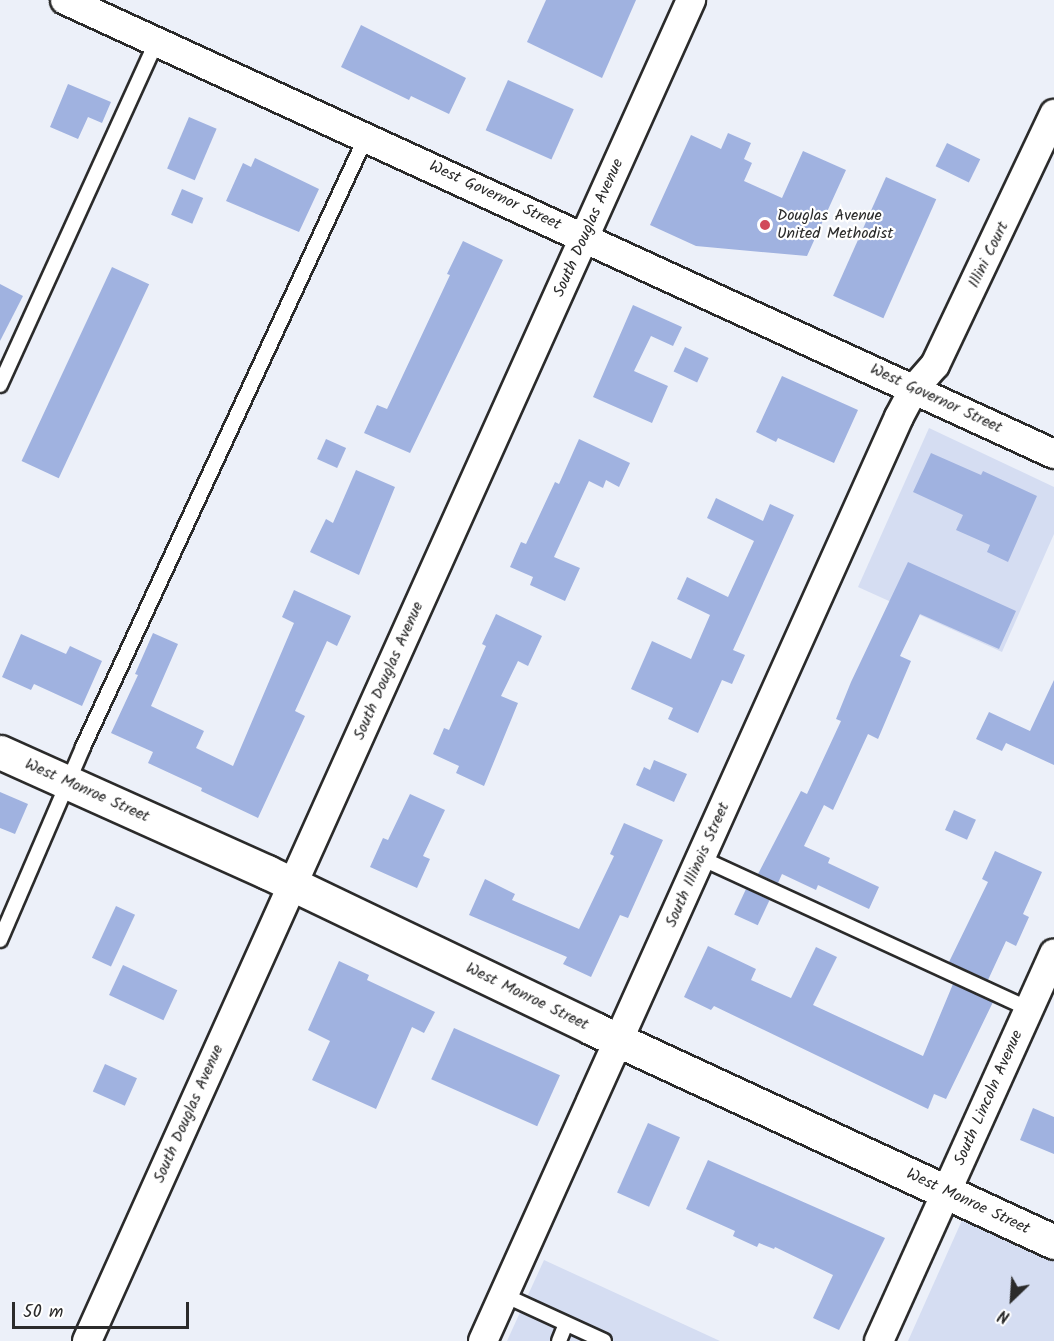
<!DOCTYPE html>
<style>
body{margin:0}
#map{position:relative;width:1054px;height:1341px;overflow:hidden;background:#ecf0f9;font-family:Kalam,sans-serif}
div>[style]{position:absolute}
.built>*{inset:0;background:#d5ddf2}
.building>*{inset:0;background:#a0b2e0;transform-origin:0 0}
.roads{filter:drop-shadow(2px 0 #2b2b2b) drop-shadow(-2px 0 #2b2b2b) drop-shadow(0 2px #2b2b2b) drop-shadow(0 -2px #2b2b2b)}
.lane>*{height:14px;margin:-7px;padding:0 7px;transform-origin:7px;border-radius:7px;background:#fff}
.street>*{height:28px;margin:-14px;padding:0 14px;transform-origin:14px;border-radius:14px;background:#fff}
.secondary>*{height:33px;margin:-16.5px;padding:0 16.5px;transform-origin:16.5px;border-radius:16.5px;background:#fff}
.dots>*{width:16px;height:16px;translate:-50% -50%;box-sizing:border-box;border:3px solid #fff;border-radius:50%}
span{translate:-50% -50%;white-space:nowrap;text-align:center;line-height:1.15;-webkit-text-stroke:4.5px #fff;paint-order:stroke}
.street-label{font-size:16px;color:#2b2b2b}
.poi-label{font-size:16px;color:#2b2b2b}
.left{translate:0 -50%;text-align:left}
.north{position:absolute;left:982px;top:1269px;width:60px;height:60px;-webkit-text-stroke:4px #fff;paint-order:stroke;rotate:205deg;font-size:16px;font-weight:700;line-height:24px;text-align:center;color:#2b2b2b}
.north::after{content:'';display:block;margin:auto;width:21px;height:27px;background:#2b2b2b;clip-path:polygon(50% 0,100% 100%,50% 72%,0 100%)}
.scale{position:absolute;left:12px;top:1302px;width:177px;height:27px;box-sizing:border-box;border:3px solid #2b2b2b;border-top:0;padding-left:8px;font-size:18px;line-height:21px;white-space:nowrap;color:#2b2b2b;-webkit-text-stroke:4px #fff;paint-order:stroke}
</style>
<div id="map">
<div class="built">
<div style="clip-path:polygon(929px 428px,1054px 487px,1054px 534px,1002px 652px,858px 587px)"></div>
<div style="clip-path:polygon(963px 1218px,974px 1219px,1054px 1256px,1054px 1341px,908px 1341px)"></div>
<div style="clip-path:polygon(544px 1260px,720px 1341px,507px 1341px)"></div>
</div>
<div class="building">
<div style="clip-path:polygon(546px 0,636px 0,602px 78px,527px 42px)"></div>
<div style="clip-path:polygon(361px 25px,466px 78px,449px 114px,411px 96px,409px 100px,341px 67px)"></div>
<div style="left:508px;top:80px;width:72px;height:55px;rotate:24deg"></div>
<div style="clip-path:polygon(68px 84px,111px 102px,102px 123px,88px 117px,78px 139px,50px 127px)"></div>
<div style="left:189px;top:117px;width:30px;height:56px;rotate:23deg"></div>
<div style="clip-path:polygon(728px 133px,751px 143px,744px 159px,752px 163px,744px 181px,782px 198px,803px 151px,846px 170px,807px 256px,696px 246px,650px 225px,691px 135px,721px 149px)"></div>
<div style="left:947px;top:143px;width:37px;height:26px;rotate:26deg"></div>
<div style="clip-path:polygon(255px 158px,319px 189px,299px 232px,226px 201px,243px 163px,251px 167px)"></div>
<div style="left:886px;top:177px;width:55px;height:130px;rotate:24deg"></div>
<div style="left:182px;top:189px;width:23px;height:28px;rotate:23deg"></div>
<div style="clip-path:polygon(463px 241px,503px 260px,410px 453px,364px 433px,377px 405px,387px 409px,450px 275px,447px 274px)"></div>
<div style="left:112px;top:267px;width:41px;height:214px;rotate:25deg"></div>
<div style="clip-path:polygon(0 284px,23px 296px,0 341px)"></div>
<div style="clip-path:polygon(633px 305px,682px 327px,673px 346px,651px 336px,634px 371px,668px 386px,652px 423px,593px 397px)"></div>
<div style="left:685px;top:347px;width:26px;height:27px;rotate:25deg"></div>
<div style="clip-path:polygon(782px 376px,858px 410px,834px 463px,778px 438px,776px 442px,756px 432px)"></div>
<div style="left:326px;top:439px;width:22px;height:22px;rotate:24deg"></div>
<div style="clip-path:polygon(579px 439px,630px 463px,619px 487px,606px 480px,603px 488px,589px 481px,554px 557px,580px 568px,565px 601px,530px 585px,533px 577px,510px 567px,521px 542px,526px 544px,555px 482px,559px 484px)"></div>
<div style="clip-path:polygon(931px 453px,981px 475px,983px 471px,1037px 496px,1008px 562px,987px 552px,990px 545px,956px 530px,963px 515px,913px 492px)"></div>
<div style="clip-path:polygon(356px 470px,395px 487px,359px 575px,310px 552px,326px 519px,333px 523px)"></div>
<div style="clip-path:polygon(716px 498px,763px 521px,770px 504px,794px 515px,733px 650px,745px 655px,732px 684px,722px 680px,698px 733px,668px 719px,673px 708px,631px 689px,652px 641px,691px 659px,710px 615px,677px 599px,687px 577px,728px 597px,754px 541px,707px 518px)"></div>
<div style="clip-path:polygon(908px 562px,1016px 611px,999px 649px,920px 614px,900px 656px,911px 661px,878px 739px,868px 734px,833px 810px,824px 805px,804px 846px,830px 858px,828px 863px,879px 887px,869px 909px,818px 885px,816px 890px,782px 874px,778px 883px,758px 874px,801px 791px,807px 794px,841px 721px,836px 719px,851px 682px)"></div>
<div style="clip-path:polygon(294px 590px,351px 616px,337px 646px,327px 641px,295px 711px,305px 716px,258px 818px,201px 791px,202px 788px,148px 763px,153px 752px,111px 733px,138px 675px,135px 674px,153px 633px,178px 644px,151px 706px,204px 731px,196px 748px,233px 766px,294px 623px,282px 617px)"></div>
<div style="clip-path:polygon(496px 614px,542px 636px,528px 666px,518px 661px,501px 696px,518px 703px,484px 786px,456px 773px,459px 766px,433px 754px,444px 728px,449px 730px,486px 646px,482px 644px)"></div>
<div style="clip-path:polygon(21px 634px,66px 654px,70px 646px,102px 661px,82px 706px,34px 684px,31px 690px,2px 677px)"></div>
<div style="clip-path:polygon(1054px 680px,1054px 765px,1006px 743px,1002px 751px,976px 739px,989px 712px,1030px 731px)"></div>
<div style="clip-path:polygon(654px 760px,687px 774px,674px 802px,636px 785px,644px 767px,650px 770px)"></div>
<div style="clip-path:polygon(0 792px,28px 804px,15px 834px,0 828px)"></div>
<div style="clip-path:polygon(410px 794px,445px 810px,423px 856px,430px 859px,417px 888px,370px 867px,383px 838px,388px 840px)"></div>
<div style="left:954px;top:810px;width:24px;height:22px;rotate:24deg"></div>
<div style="clip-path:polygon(624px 823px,663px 840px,628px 918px,620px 915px,591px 977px,563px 964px,567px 957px,469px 915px,485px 879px,515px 894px,512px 900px,579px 929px,614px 856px,610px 854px)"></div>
<div style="clip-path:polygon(995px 851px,1042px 872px,1023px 914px,1029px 917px,1016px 946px,1006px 941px,988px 980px,949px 962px,988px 882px,982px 879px)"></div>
<div style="left:746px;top:889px;width:26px;height:28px;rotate:25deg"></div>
<div style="left:116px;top:906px;width:21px;height:57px;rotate:25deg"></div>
<div style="clip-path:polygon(708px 946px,756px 969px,751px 980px,791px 998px,816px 947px,837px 957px,813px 1005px,923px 1056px,953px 984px,993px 1002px,946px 1099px,934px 1094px,928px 1109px,714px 1006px,711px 1010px,684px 997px)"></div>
<div style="clip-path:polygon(339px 961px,369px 975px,367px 980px,435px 1012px,424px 1033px,412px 1027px,376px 1109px,312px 1080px,330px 1041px,308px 1030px)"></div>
<div style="left:123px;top:965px;width:60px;height:33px;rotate:25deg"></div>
<div style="left:454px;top:1028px;width:116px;height:56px;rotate:24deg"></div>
<div style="left:105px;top:1064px;width:35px;height:30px;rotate:24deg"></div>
<div style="clip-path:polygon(1033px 1108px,1054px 1117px,1054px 1154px,1020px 1140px)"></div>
<div style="left:648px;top:1123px;width:35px;height:76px;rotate:24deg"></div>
<div style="clip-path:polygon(708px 1160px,885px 1238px,839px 1330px,813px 1318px,833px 1275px,775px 1247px,774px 1249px,759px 1243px,757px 1247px,733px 1236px,735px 1231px,686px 1209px)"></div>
</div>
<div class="roads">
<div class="lane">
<div style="left:0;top:385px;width:378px;rotate:-65.5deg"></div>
<div style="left:701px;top:858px;width:361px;rotate:24.7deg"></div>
<div style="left:0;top:940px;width:210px;rotate:-66.7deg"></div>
<div style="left:83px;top:747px;width:672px;rotate:-65.11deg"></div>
<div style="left:504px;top:1295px;width:110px;rotate:24.7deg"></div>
<div style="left:559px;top:1341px;width:18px;rotate:-68deg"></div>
</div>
<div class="street">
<div style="left:65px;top:0;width:1088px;rotate:24.66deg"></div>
<div style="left:87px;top:1341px;width:1471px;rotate:-65.75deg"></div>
<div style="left:483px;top:1341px;width:1013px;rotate:-65.76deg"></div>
<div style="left:899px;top:417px;width:32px;rotate:-62deg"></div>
<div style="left:914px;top:389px;width:32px;rotate:-49deg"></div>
<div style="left:935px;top:365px;width:278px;rotate:-64.6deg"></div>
<div style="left:879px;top:1341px;width:425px;rotate:-65.7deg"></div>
</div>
<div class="secondary">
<div style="left:0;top:752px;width:293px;rotate:24.2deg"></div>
<div style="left:267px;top:872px;width:361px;rotate:25.6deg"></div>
<div style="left:592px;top:1028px;width:509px;rotate:24.85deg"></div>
</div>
</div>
<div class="dots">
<div style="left:765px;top:225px;background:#d1495b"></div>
</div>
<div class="street-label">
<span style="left:495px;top:196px;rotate:25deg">West Governor Street</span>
<span style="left:589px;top:228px;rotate:-66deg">South Douglas Avenue</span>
<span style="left:989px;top:255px;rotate:-64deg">Illini Court</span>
<span style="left:936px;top:399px;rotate:25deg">West Governor Street</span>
<span style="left:389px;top:671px;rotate:-66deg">South Douglas Avenue</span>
<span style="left:87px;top:791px;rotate:24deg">West Monroe Street</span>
<span style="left:698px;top:865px;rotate:-66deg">South Illinois Street</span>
<span style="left:527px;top:997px;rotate:26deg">West Monroe Street</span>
<span style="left:989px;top:1098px;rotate:-66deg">South Lincoln Avenue</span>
<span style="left:189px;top:1114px;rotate:-66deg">South Douglas Avenue</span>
<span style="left:968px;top:1202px;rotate:25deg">West Monroe Street</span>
</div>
<div class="poi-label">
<span class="left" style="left:777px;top:225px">Douglas Avenue<br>United Methodist</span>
</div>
<div class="north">N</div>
<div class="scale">50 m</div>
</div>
